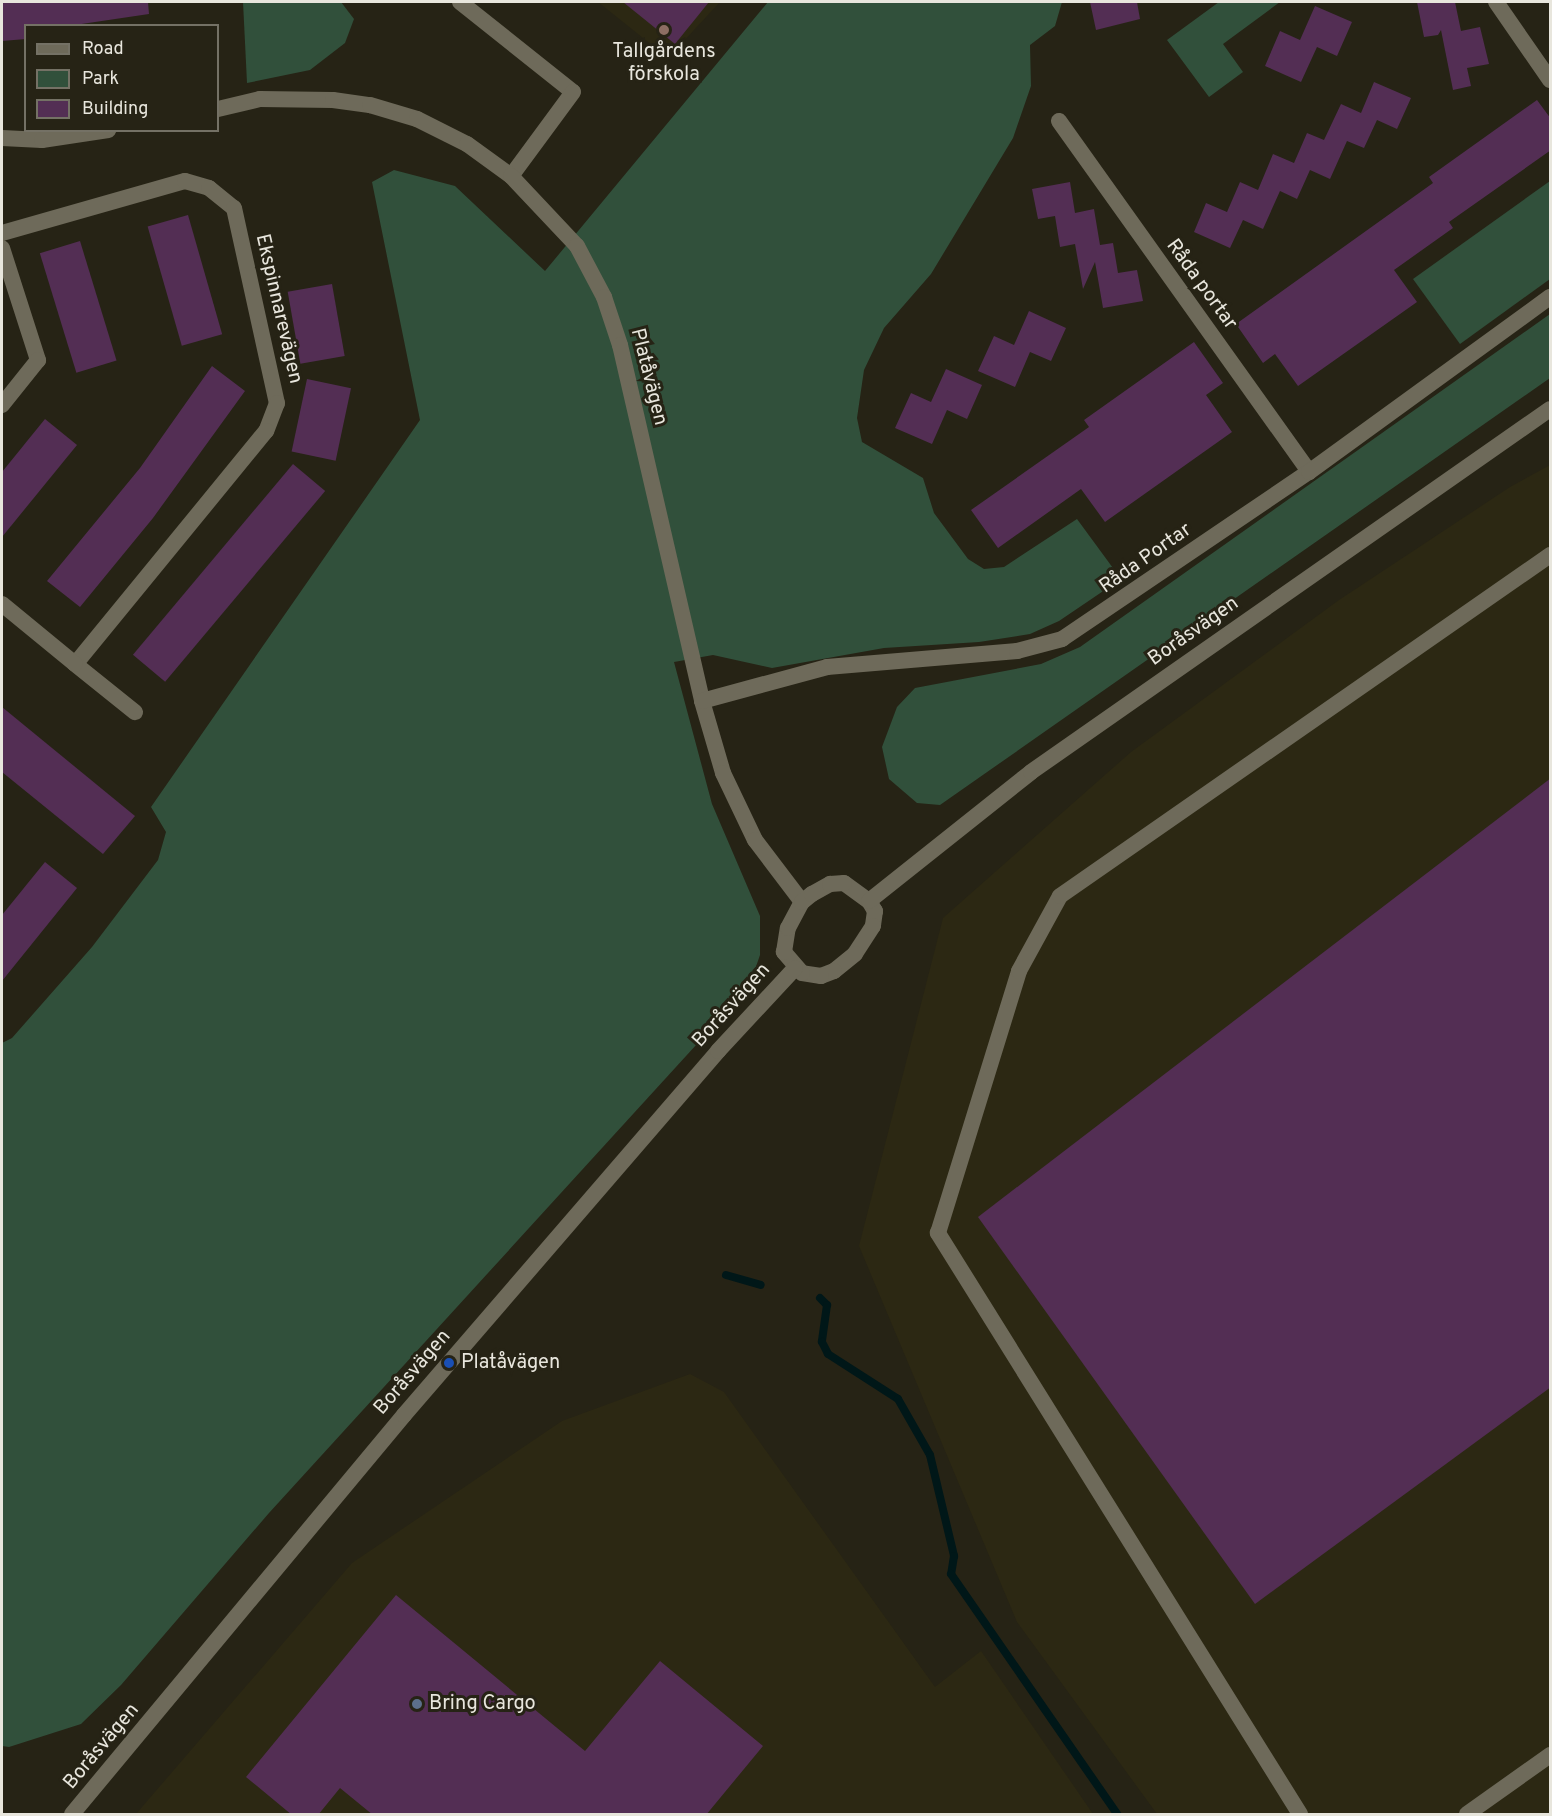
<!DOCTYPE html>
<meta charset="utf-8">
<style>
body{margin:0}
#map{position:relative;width:1552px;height:1816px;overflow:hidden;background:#262315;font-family:Overpass,sans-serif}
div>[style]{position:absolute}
.built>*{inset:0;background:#2c2813}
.green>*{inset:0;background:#31503b}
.stream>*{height:8px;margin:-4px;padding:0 4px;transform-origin:4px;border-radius:4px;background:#001718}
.building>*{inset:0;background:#532e54;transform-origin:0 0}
.minor>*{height:16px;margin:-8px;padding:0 8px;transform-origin:8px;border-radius:8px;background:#6e6a5a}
.tertiary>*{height:16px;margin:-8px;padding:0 8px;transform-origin:8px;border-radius:8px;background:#6e6a5a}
.dots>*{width:16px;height:16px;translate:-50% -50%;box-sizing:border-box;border:3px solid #262315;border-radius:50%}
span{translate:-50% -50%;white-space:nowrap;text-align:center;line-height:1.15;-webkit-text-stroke:6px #262315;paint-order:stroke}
.poi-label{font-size:20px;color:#e8e6dd}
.left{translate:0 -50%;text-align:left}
.street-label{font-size:20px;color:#e8e6dd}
.frame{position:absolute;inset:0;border:3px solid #e8e6dd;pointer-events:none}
.legend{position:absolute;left:24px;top:24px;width:195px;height:108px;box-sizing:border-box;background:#262315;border:2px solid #747165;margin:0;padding:8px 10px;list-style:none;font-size:18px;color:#e8e6dd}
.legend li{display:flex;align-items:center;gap:12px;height:30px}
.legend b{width:30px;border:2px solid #747165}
</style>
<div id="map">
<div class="built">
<div style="clip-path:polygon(598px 2px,720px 2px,668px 58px)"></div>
<div style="clip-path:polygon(1550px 465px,1550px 1814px,1157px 1814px,1017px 1622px,859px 1246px,943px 918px,1131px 752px,1339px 600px,1510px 487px)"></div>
<div style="clip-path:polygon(690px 1374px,724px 1392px,935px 1687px,981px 1651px,1093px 1814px,136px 1814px,352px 1563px,562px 1421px)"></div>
</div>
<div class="green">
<div style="clip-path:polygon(243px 2px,341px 2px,354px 19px,345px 43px,310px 70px,247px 83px)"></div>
<div style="clip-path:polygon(768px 2px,1062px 2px,1055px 26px,1030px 45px,1031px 86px,1013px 138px,931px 274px,884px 328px,864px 370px,857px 418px,862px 442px,923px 478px,934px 513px,968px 559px,984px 569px,1004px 567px,1077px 519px,1121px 579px,1059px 621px,1030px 634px,979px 642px,884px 648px,772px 668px,713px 655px,674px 662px,712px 804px,760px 916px,760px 955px,749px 987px,269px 1513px,121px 1685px,81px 1724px,9px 1747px,2px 1746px,2px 1043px,12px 1038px,92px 947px,158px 860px,166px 832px,151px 807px,420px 420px,372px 182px,394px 170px,455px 186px,545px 271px)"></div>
<div style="clip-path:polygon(1219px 2px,1280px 2px,1223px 44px,1243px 72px,1209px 97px,1167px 40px)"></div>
<div style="clip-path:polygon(1550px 181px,1550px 279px,1460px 344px,1413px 279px)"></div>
<div style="clip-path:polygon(1550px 314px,1550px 378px,940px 805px,917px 803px,889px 779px,882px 747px,897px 707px,915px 688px,1041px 664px,1080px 647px)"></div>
</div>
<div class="stream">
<div style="left:726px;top:1275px;width:36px;rotate:16deg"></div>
<div style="left:820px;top:1298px;width:10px;rotate:45deg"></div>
<div style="left:827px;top:1305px;width:37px;rotate:98deg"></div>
<div style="left:822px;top:1342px;width:13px;rotate:63deg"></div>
<div style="left:828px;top:1354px;width:83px;rotate:32.7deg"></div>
<div style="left:898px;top:1399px;width:64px;rotate:60.3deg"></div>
<div style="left:930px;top:1455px;width:104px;rotate:76.6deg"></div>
<div style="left:954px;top:1556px;width:18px;rotate:99deg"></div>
<div style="left:951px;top:1574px;width:292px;rotate:55.3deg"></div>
</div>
<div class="building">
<div style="clip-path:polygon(2px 2px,148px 2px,149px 14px,68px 26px,26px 26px,26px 39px,2px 41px)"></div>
<div style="clip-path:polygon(623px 2px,709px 2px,675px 44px)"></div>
<div style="clip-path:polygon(1090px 2px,1137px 2px,1140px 19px,1096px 30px)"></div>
<div style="clip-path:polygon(1417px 2px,1455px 2px,1461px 31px,1480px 27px,1489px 64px,1467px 68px,1471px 86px,1453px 90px,1441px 30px,1438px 35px,1424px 37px)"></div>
<div style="clip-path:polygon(1315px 6px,1352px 22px,1337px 56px,1317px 47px,1301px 82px,1265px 66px,1280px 31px,1300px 40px)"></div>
<div style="clip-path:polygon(1374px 82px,1411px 98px,1397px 129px,1377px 120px,1364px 148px,1347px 141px,1330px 179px,1310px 170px,1297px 199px,1280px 191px,1263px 229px,1243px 220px,1230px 248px,1194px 232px,1206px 203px,1227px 212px,1240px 182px,1258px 190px,1273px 154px,1294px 163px,1307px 133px,1324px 140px,1341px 104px,1361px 113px)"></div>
<div style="clip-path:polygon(1537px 100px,1551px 119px,1551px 150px,1449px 222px,1453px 228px,1394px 270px,1417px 302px,1298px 386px,1275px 354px,1263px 363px,1236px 324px,1433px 183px,1429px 177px)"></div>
<div style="clip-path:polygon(1070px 182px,1075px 213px,1094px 209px,1100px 245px,1113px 243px,1118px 273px,1137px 270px,1143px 301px,1103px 308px,1095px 262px,1083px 289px,1075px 244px,1060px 247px,1055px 216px,1038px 219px,1032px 189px)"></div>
<div style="left:188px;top:215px;width:124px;height:42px;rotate:74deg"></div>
<div style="left:80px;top:241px;width:125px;height:42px;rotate:73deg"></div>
<div style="left:332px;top:284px;width:73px;height:45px;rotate:80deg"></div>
<div style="clip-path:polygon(1029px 311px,1066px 328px,1051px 361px,1030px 352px,1015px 387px,978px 371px,994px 336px,1014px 345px)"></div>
<div style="clip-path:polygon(1194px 342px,1223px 383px,1206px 395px,1232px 432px,1105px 522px,1081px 489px,998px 548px,971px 510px,1089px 427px,1084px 420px)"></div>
<div style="clip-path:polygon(212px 366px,245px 391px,153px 518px,80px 607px,47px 581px,140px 468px)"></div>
<div style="clip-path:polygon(946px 369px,982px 385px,967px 419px,947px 410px,932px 444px,895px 428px,911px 393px,931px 402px)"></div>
<div style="left:307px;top:379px;width:45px;height:74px;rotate:12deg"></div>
<div style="clip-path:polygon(45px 419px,77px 445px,2px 537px,2px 472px)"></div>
<div style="left:293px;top:464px;width:42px;height:249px;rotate:40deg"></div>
<div style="clip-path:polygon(2px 707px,135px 816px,103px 854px,2px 772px)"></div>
<div style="clip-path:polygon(1551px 778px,1551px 1387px,1255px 1604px,978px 1217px)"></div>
<div style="clip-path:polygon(45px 862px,77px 888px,2px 981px,2px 915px)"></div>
<div style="clip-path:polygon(396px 1595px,585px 1751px,660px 1661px,763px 1746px,706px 1815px,373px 1815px,340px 1788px,318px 1815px,292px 1815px,246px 1777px)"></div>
</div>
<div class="minor">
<div style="left:460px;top:2px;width:144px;rotate:38.5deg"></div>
<div style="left:573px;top:92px;width:104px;rotate:126.4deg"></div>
<div style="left:1496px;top:2px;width:95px;rotate:55.3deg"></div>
<div style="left:218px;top:109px;width:43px;rotate:-13.4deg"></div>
<div style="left:260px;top:99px;width:73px;rotate:0.8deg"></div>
<div style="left:333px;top:100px;width:37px;rotate:8deg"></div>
<div style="left:370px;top:105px;width:49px;rotate:16.6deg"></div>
<div style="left:417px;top:119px;width:56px;rotate:26.6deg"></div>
<div style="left:467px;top:144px;width:54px;rotate:36deg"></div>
<div style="left:511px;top:176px;width:96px;rotate:46.7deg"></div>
<div style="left:577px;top:246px;width:58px;rotate:62.1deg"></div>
<div style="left:604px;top:297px;width:51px;rotate:71.6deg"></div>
<div style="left:620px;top:345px;width:365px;rotate:77deg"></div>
<div style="left:702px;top:701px;width:75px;rotate:73.7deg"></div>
<div style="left:723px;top:773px;width:74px;rotate:64.5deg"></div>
<div style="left:755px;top:840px;width:78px;rotate:52.8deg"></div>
<div style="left:1059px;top:121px;width:431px;rotate:54.5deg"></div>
<div style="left:2px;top:138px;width:40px;rotate:2.9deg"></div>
<div style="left:42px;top:140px;width:67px;rotate:-8.6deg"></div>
<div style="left:2px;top:233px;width:190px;rotate:-15.9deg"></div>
<div style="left:185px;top:181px;width:25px;rotate:16deg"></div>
<div style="left:209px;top:188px;width:32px;rotate:39deg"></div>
<div style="left:234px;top:208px;width:200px;rotate:77.6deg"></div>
<div style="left:277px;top:403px;width:30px;rotate:111deg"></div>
<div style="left:266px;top:431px;width:301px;rotate:129.3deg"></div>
<div style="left:75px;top:664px;width:77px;rotate:38.7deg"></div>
<div style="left:2px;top:248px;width:118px;rotate:72.2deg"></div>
<div style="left:38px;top:360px;width:58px;rotate:128.7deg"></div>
<div style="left:2px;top:604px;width:94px;rotate:39.4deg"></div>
<div style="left:702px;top:701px;width:130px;rotate:-15.2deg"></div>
<div style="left:827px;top:667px;width:191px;rotate:-4.8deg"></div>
<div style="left:1017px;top:651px;width:47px;rotate:-14.9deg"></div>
<div style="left:1062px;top:639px;width:298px;rotate:-34.1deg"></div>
<div style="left:1309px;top:472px;width:298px;rotate:-36deg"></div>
<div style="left:1300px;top:1814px;width:685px;rotate:-121.93deg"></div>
<div style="left:938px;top:1233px;width:274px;rotate:-72.8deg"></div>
<div style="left:1019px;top:971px;width:85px;rotate:-61.3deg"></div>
<div style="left:1060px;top:896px;width:597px;rotate:-34.83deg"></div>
<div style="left:1467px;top:1814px;width:102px;rotate:-35.4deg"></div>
</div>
<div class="tertiary">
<div style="left:844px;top:883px;width:31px;rotate:36deg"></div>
<div style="left:869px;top:901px;width:12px;rotate:59deg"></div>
<div style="left:875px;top:911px;width:15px;rotate:98deg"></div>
<div style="left:873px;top:926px;width:33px;rotate:123deg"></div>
<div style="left:855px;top:954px;width:27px;rotate:141deg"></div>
<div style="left:834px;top:971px;width:14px;rotate:159deg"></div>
<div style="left:821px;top:976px;width:19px;rotate:-171deg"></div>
<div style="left:802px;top:973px;width:28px;rotate:-131deg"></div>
<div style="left:784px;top:952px;width:24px;rotate:-81deg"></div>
<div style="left:788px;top:928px;width:30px;rotate:-62deg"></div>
<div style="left:802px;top:902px;width:13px;rotate:-39deg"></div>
<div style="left:812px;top:894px;width:21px;rotate:-29deg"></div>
<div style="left:830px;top:884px;width:14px;rotate:-4deg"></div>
<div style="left:869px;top:901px;width:207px;rotate:-38.5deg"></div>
<div style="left:1031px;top:772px;width:633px;rotate:-34.97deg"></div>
<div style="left:72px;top:1814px;width:519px;rotate:-50.24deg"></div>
<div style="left:404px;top:1415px;width:481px;rotate:-49.2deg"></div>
<div style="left:718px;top:1051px;width:113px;rotate:-47.1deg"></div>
</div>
<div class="dots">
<div style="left:664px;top:30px;background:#8d6e63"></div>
<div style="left:449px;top:1363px;background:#1a4fb4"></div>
<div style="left:417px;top:1704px;background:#5c6f8a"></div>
</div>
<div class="poi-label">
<span style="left:664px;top:64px">Tallgårdens<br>förskola</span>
<span class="left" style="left:461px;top:1363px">Platåvägen</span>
<span class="left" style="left:429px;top:1704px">Bring Cargo</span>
</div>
<div class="street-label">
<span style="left:1201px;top:285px;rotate:54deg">Råda portar</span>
<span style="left:278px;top:309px;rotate:77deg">Ekspinnarevägen</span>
<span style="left:648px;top:377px;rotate:76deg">Platåvägen</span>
<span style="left:1146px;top:559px;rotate:-35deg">Råda Portar</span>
<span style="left:1194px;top:632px;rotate:-35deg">Boråsvägen</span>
<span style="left:732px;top:1006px;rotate:-48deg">Boråsvägen</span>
<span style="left:413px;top:1373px;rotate:-49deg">Boråsvägen</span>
<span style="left:102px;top:1747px;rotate:-50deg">Boråsvägen</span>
</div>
<div class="frame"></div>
<ul class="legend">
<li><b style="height:8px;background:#6e6a5a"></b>Road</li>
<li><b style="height:16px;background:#31503b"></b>Park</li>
<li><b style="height:16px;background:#532e54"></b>Building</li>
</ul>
</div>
